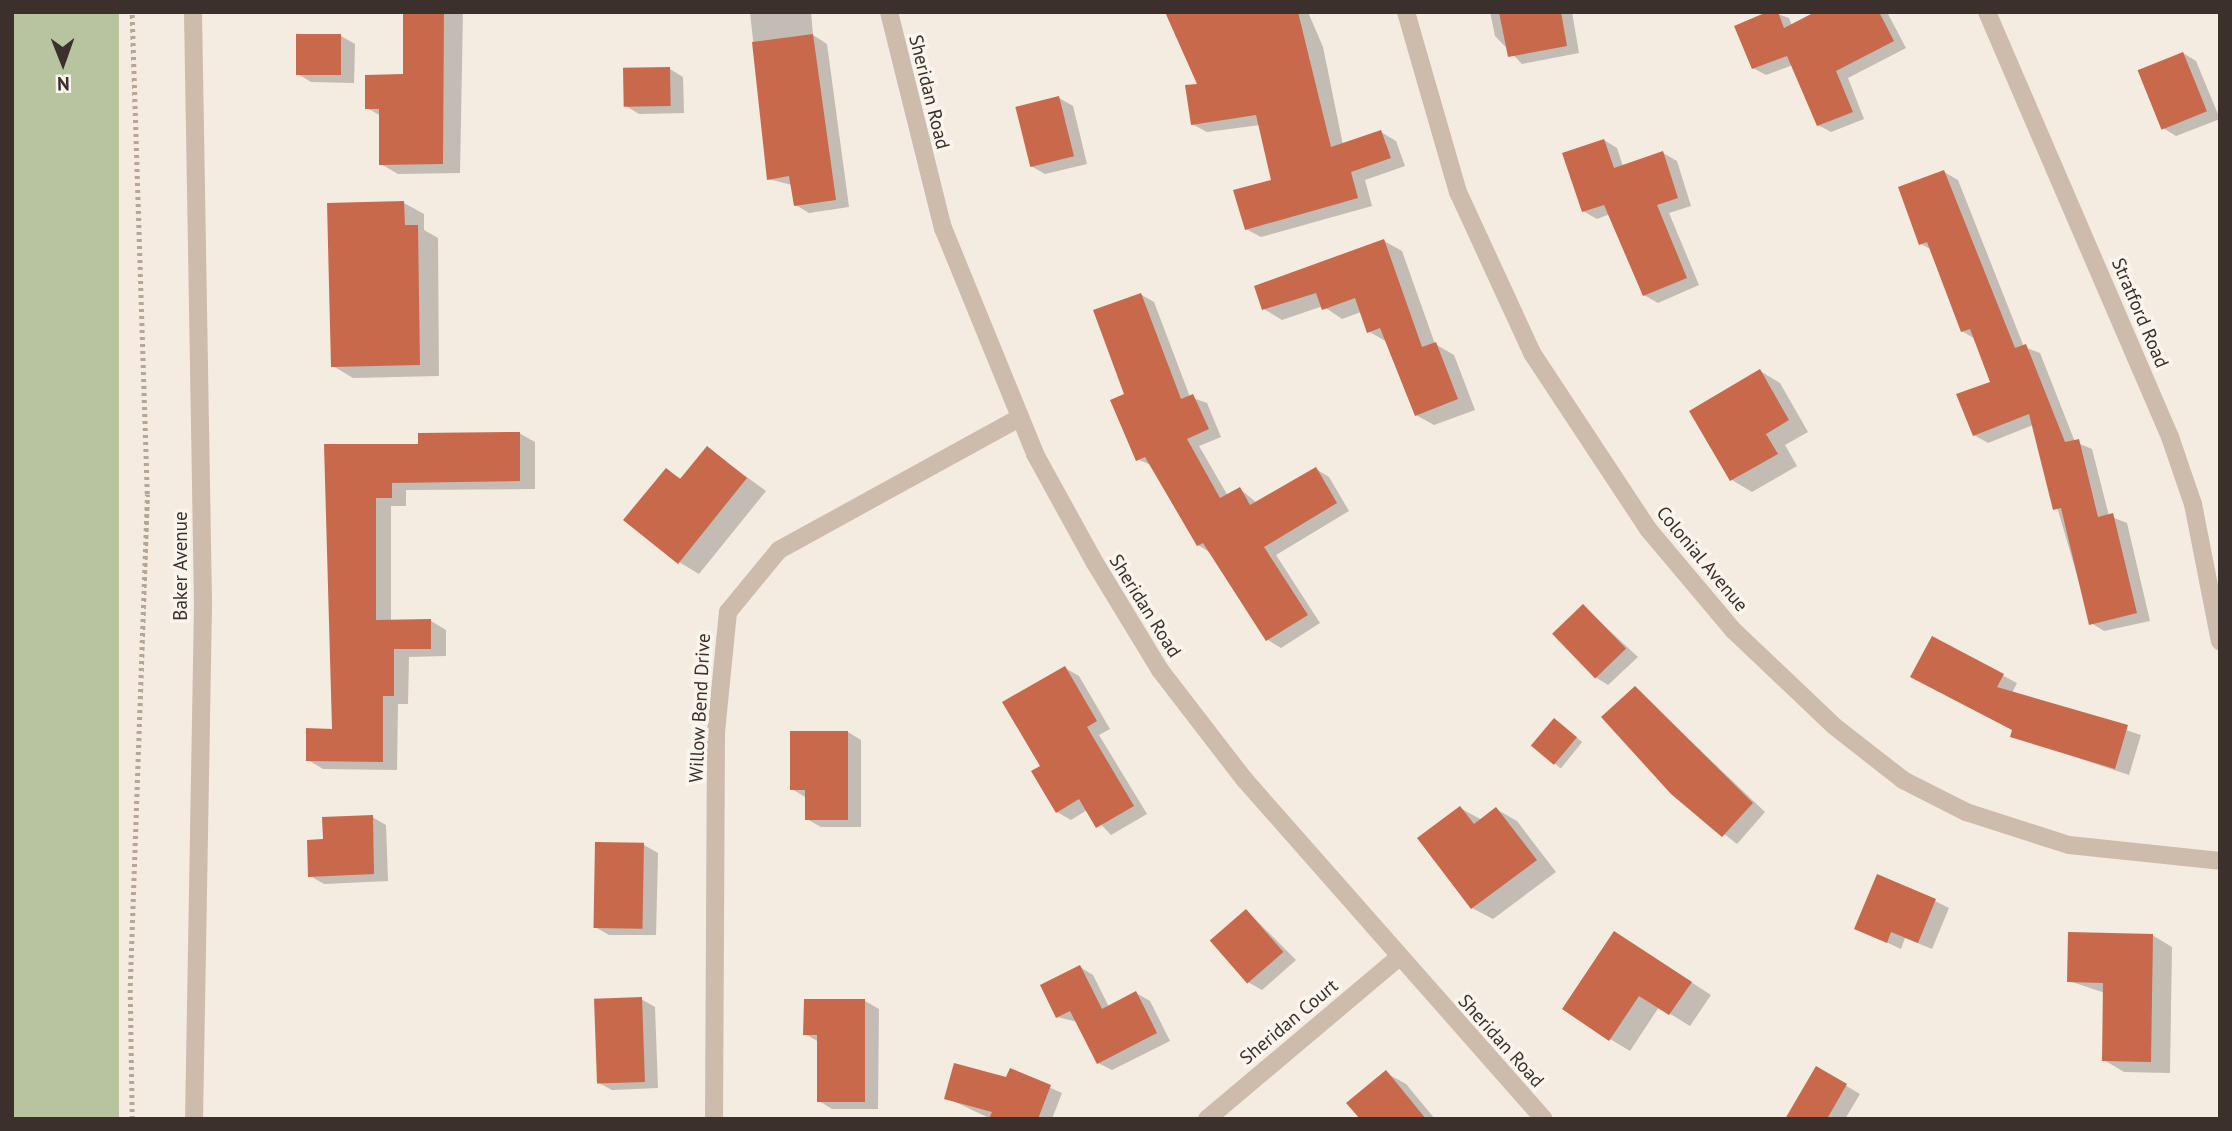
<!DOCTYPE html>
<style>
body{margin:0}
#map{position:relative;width:2232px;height:1131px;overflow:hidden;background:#f4ebe1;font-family:"PT Sans",sans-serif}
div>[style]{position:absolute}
.green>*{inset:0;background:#b8c4a0;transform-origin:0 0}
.shadow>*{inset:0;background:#0003;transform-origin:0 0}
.building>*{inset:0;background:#c8694b;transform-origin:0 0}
.path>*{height:4.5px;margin-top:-2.25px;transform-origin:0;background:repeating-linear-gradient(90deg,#b9a596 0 3.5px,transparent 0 7px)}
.street>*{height:18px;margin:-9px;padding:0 9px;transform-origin:9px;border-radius:9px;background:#cdbbac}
span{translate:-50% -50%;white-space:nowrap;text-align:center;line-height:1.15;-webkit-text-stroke:7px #fbf5ee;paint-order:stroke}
.street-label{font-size:19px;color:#3b302b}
.frame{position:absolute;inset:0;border:14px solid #3b302b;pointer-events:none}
.north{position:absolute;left:28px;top:28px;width:70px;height:70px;-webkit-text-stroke:5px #fbf5ee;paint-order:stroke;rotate:179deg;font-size:19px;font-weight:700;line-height:28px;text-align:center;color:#3b302b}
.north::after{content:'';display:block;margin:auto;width:24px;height:32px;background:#3b302b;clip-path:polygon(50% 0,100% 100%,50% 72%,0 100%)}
</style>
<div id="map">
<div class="green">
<div style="left:12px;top:12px;width:107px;height:1107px"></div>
</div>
<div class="shadow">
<div style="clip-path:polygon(405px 12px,463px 12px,460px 173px,398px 174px,381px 164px,381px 116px,367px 108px,405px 76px)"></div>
<div style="clip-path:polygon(750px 12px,811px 12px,813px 35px,827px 44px,849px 207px,809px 213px,796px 205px,792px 185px,768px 179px)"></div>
<div style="clip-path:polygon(1187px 12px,1308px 12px,1323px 47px,1343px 145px,1381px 132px,1396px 141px,1405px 166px,1365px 180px,1372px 206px,1261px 237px,1246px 229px,1273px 181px,1260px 125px,1207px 132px,1192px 124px,1200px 85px)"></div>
<div style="clip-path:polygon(1490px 12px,1572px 12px,1579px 53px,1522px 64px,1495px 36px)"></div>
<div style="clip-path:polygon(1772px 12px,1789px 18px,1792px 26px,1819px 12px,1887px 12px,1906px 48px,1848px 78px,1864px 119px,1831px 132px,1818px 125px,1793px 65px,1766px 75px,1753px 68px)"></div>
<div style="clip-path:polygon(341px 36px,355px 44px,354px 83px,311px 82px,298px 74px)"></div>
<div style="clip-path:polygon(2183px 53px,2196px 61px,2220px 119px,2176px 136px,2163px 128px)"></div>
<div style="clip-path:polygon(670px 69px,683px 77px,684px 113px,639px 114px,626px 106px)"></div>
<div style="clip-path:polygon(1059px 98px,1073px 106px,1087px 164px,1045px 174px,1031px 166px)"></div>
<div style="clip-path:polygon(1604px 140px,1617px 148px,1623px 166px,1663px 153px,1677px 161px,1691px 206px,1669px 213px,1699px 285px,1658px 303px,1644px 295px,1610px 214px,1597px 219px,1583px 211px)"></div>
<div style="clip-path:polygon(1944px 172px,1958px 180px,2024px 347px,2040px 353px,2075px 442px,2092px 449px,2109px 516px,2127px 523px,2150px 621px,2104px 631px,2091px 623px,2033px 425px,1988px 443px,1974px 435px,1993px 383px,1975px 339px,1962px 331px,1932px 250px,1921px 244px)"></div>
<div style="clip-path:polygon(404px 203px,424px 214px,424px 230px,438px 238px,439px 376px,353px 378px,333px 366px)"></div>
<div style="clip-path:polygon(1384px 241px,1402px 251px,1435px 344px,1454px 355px,1475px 410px,1434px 425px,1416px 415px,1387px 342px,1368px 331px,1361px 312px,1342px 319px,1323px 306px,1282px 320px,1264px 309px)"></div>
<div style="clip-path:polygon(1140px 294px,1154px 302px,1190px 397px,1207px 403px,1221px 437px,1199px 446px,1228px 496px,1240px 489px,1257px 503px,1316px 469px,1329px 477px,1349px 511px,1276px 555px,1320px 623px,1281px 648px,1268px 640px,1211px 553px,1198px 545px,1153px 466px,1137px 459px,1126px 395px)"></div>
<div style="clip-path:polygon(1760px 371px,1780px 383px,1808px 432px,1785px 445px,1797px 466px,1752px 492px,1732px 480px)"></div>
<div style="clip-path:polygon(519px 433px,535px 442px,535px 489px,406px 490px,406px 506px,391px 506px,391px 621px,431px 621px,446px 630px,446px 656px,409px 657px,408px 704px,398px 704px,397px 770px,323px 769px,308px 760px,334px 730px,326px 445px,420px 446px)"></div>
<div style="clip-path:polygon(707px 448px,766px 491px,699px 574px,679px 562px,666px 470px,682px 479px)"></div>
<div style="clip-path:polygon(1583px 606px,1638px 657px,1608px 685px,1595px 677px)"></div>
<div style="clip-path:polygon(1932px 638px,2017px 683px,2012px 693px,2141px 735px,2129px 775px,2012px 736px,2014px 730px)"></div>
<div style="clip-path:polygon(1065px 668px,1079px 676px,1110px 729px,1099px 735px,1147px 814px,1111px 835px,1087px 810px,1071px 820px,1057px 812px,1042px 767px)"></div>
<div style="clip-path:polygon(1635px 688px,1765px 812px,1737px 844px,1672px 793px)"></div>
<div style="left:1555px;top:720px;width:35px;height:34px;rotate:39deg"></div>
<div style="clip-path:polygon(848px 732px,861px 740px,861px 827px,821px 827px,807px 819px,805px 797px,792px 789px)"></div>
<div style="clip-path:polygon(1460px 808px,1482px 820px,1496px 809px,1517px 821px,1556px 872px,1493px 919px,1472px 908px)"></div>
<div style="clip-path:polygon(372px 817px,386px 825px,388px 881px,324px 884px,310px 876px,324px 840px)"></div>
<div style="clip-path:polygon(644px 845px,658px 853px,656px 935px,609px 935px,595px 927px)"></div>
<div style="clip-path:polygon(1935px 901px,1949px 908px,1932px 949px,1905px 938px,1901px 949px,1856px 928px)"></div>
<div style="clip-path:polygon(1247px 911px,1296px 960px,1262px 990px,1248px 982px)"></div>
<div style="clip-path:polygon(1615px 933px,1711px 995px,1690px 1026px,1659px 1007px,1630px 1051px,1610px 1039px)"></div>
<div style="clip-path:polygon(2152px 935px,2172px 947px,2170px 1073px,2124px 1072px,2104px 1060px,2105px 993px,2069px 981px)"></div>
<div style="clip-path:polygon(1080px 967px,1093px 975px,1109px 1007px,1136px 993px,1150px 1001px,1170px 1041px,1112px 1070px,1098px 1063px,1078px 1022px,1057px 1017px)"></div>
<div style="clip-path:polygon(641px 999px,655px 1007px,658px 1088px,612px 1090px,599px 1083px)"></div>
<div style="clip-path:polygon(865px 1001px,879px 1009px,878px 1109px,832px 1109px,819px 1101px,819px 1042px,805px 1034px)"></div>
<div style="clip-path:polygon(1816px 1068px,1860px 1094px,1845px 1119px,1800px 1119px)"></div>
<div style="clip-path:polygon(1011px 1070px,1062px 1093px,1052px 1119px,991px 1119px,947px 1098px,1007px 1079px)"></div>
<div style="clip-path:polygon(1386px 1073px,1406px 1084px,1435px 1119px,1362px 1119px)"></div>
</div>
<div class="building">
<div style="clip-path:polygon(1165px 12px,1298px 12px,1331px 147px,1381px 130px,1391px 158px,1351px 172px,1358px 198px,1245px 230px,1233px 190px,1271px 180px,1256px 115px,1191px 125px,1185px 85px,1197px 84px)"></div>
<div style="clip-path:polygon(1499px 12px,1561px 12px,1567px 46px,1508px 57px)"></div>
<div style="clip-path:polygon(1767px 12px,1778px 12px,1784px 28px,1815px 12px,1879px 12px,1894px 41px,1836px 71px,1853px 112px,1817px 126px,1787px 56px,1752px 69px,1734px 26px)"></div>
<div style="clip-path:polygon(444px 13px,443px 164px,379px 165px,379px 109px,365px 109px,365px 75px,403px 74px,403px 14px)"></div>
<div style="left:296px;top:34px;width:45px;height:41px"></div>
<div style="clip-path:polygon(813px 34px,836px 200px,794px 206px,789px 176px,767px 180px,752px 42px)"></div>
<div style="left:2183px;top:52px;width:64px;height:49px;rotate:68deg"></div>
<div style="left:670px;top:67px;width:39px;height:47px;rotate:89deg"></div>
<div style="left:1059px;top:96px;width:62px;height:45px;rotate:76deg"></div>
<div style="clip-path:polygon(1604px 139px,1614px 168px,1663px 151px,1678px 198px,1657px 205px,1687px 278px,1643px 296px,1604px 205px,1582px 212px,1562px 153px)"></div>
<div style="clip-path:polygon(1944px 170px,2015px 348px,2026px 344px,2065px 442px,2079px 439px,2098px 517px,2113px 513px,2137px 613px,2089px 625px,2061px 508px,2053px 510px,2029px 414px,1973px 436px,1956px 394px,1990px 382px,1970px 329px,1961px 332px,1927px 242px,1919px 245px,1898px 187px)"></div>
<div style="clip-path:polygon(404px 201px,405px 225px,418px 225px,420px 365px,331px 367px,327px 203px)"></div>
<div style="clip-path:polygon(1384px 239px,1422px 347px,1436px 342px,1458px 399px,1415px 416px,1380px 328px,1367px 333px,1355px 298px,1322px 310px,1316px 293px,1262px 310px,1254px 286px)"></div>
<div style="clip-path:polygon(1141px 293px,1181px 399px,1193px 394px,1209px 429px,1187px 439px,1220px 498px,1240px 487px,1250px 505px,1316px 467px,1337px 503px,1264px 547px,1308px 615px,1266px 641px,1203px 543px,1197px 546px,1145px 457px,1136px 461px,1110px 400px,1124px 394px,1093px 310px)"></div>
<div style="clip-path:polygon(1760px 369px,1789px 420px,1766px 434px,1778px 454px,1730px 481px,1689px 411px)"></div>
<div style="clip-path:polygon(520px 432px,520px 481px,392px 483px,392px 498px,376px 498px,376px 620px,431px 619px,431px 649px,394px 649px,394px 696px,383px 696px,383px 762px,306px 761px,306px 728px,332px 729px,324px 444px,418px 444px,418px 433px)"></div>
<div style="clip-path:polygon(707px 446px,747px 478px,678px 564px,623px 520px,666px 468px,680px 479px)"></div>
<div style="left:1583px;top:604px;width:62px;height:43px;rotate:46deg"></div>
<div style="clip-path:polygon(1932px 636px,2004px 674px,1997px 687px,2128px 725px,2115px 769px,2010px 737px,2012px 730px,1910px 677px)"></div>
<div style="clip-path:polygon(1065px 666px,1097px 721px,1087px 727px,1134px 806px,1096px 828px,1079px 799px,1056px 813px,1031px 771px,1040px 766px,1002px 702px)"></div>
<div style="clip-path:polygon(1635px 686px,1753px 803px,1722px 837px,1671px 794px,1601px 717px)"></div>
<div style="left:1554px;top:718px;width:30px;height:36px;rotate:40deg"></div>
<div style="clip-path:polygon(790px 731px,848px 731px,848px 820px,805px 820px,805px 790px,790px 790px)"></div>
<div style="clip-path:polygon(1460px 806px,1474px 824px,1496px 807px,1537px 860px,1471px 909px,1417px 838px)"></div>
<div style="clip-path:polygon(373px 815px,374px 874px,308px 877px,307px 840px,323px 839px,322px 817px)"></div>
<div style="left:595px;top:842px;width:49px;height:86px;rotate:1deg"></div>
<div style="clip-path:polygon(1877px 874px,1936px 899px,1918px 943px,1891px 932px,1887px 943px,1854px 929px)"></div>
<div style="left:1246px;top:909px;width:57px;height:48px;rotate:49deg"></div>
<div style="clip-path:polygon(1614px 931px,1692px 982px,1669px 1015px,1639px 996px,1609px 1041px,1562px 1009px)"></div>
<div style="clip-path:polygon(2068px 932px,2153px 934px,2151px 1062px,2102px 1061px,2103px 983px,2067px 982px)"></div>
<div style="clip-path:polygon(1080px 965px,1102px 1009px,1136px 991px,1157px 1033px,1097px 1064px,1070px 1011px,1056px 1018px,1040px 985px)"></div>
<div style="left:642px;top:997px;width:85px;height:48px;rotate:88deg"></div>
<div style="clip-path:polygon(804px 999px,865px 999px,865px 1102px,817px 1102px,817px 1035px,803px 1035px)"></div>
<div style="clip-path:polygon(954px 1063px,1006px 1077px,1010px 1068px,1051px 1085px,1038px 1119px,989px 1119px,992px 1112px,944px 1099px)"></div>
<div style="clip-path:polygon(1816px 1066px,1847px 1084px,1827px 1119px,1785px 1119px)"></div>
<div style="clip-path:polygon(1386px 1070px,1426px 1119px,1360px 1119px,1346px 1103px)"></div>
</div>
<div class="path">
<div style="left:132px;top:1119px;width:133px;rotate:-90.9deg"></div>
<div style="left:130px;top:986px;width:492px;rotate:-88deg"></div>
<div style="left:147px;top:494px;width:482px;rotate:-91.8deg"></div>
</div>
<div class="street">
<div style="left:193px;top:12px;width:593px;rotate:89.03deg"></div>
<div style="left:203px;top:605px;width:514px;rotate:91deg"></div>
<div style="left:889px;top:12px;width:223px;rotate:76deg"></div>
<div style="left:943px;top:228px;width:244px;rotate:67.8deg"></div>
<div style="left:1035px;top:454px;width:124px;rotate:61.2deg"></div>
<div style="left:1095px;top:563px;width:125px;rotate:58.7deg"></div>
<div style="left:1160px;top:670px;width:138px;rotate:52.4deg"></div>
<div style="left:1244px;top:779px;width:453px;rotate:48.6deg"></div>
<div style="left:1406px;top:12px;width:187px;rotate:73.9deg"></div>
<div style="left:1458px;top:192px;width:177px;rotate:65.3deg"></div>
<div style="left:1532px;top:353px;width:211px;rotate:56.6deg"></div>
<div style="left:1648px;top:529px;width:132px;rotate:49.9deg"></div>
<div style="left:1733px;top:630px;width:139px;rotate:43.5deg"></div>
<div style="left:1834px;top:726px;width:88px;rotate:38deg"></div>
<div style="left:1903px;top:780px;width:71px;rotate:26.9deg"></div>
<div style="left:1966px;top:812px;width:108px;rotate:17.8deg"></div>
<div style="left:2069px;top:845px;width:152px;rotate:6deg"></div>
<div style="left:1987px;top:12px;width:463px;rotate:66.7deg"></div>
<div style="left:2170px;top:437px;width:71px;rotate:71.1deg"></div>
<div style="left:2193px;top:504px;width:140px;rotate:78.9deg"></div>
<div style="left:714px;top:1119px;width:387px;rotate:-89.7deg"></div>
<div style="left:716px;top:732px;width:121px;rotate:-84.3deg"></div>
<div style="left:728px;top:612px;width:80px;rotate:-50.6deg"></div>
<div style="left:779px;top:550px;width:274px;rotate:-28.8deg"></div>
<div style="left:1207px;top:1119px;width:250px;rotate:-40.1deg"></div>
</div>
<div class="street-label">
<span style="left:929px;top:92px;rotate:76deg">Sheridan Road</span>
<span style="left:2140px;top:313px;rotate:67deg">Stratford Road</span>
<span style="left:1702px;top:559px;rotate:50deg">Colonial Avenue</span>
<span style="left:181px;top:566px;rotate:-90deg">Baker Avenue</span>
<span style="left:1145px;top:606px;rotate:58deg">Sheridan Road</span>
<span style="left:700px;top:708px;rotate:-87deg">Willow Bend Drive</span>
<span style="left:1289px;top:1022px;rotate:-40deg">Sheridan Court</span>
<span style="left:1501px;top:1041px;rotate:48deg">Sheridan Road</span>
</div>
<div class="frame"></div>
<div class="north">N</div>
</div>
